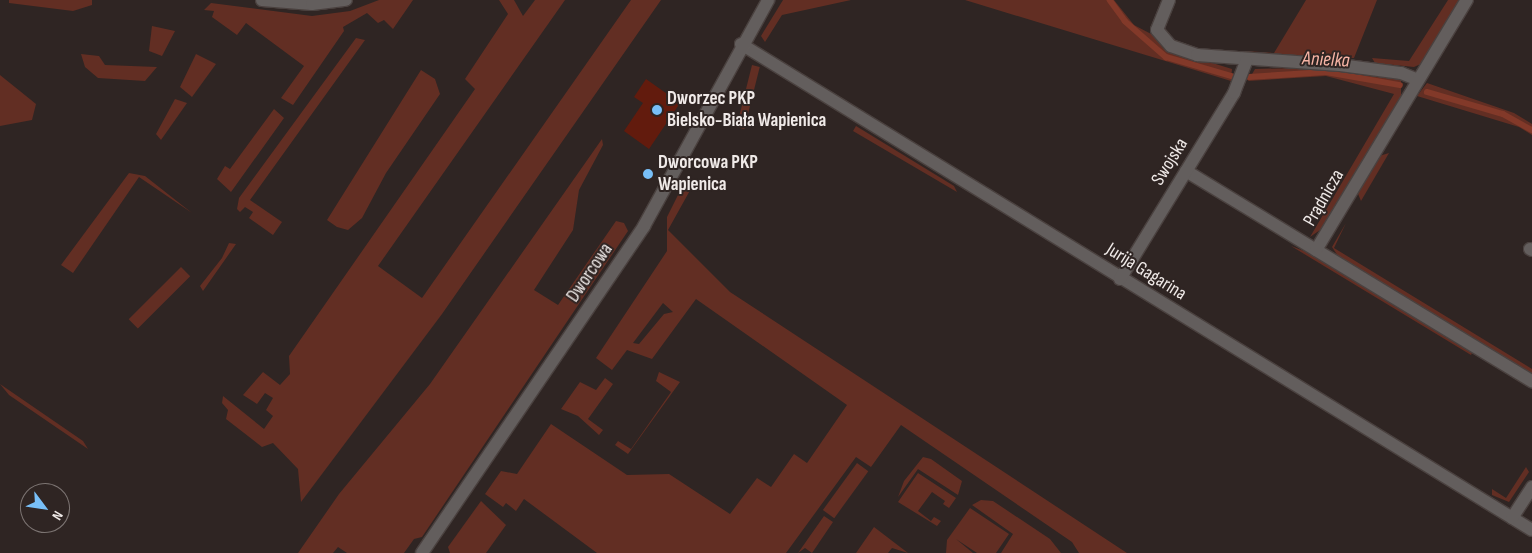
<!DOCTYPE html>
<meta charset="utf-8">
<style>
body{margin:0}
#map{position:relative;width:1532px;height:553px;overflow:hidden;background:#2f2523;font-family:"Sofia Sans Condensed",sans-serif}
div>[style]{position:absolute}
.green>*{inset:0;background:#622e23;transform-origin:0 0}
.stream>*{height:5.5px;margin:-2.75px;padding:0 2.75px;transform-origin:2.75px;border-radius:2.75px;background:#823929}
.building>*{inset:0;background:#621b0d}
.roads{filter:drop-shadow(1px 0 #4a413f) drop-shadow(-1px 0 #4a413f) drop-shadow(0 1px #4a413f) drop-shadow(0 -1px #4a413f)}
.minor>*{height:12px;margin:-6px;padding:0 6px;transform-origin:6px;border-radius:6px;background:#635e5d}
.dots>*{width:14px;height:14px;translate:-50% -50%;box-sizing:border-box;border:2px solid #2f2523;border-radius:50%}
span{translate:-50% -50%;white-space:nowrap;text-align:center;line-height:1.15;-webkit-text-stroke:4px #2f2523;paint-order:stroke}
.poi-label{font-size:19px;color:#f0eae8;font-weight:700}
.left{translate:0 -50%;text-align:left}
.street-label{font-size:19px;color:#f0eae8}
.water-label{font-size:20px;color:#f7b4a5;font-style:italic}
.north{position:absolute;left:20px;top:483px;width:50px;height:50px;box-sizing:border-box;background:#2f2523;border:1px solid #7c7472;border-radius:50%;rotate:121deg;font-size:14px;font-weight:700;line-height:20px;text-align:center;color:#f0eae8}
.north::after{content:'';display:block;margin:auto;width:18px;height:22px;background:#78bff7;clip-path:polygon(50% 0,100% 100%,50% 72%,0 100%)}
</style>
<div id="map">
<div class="green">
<div style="clip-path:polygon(9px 0,92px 0,92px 5px,73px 11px,9px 3px)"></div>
<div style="clip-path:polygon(379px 0,413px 0,393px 29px,384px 20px,378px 23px,367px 13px,343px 27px,344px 31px,293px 105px,281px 98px,304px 66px,246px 23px,237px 35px,212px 17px,214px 11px,204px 10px,211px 3px,312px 16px,350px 11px)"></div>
<div style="clip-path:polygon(499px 0,514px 0,523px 16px,535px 0,565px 0,378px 266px,422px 298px,631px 0,661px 0,442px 314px,301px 502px,298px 469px,273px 443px,262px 447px,226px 419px,228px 410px,222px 403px,223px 396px,264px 429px,273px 416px,266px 410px,273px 398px,265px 393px,257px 404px,243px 395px,263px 372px,280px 385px,290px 374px,289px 356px,475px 89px,465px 79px,508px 14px)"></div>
<div style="clip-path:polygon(783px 0,851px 0,782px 15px,765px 42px,761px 36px)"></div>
<div style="clip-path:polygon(965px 0,1114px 0,1134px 25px,1153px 35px,1163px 48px,1232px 69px,1231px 81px)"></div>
<div style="clip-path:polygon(1306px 0,1377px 0,1354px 58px,1245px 56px,1245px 51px,1274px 53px)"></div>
<div style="clip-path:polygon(1448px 0,1462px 0,1423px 63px,1414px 67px,1375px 63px,1372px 58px,1409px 61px)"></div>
<div style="clip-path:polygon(152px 26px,175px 31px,162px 56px,149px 51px)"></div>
<div style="clip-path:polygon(356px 38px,365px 40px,250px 200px,282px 222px,273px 235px,249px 218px,253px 212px,245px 207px,240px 212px,237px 209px,239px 198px)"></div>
<div style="clip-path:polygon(81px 54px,99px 56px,105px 65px,157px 67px,145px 81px,98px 78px,85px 67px)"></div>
<div style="clip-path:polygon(196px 54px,216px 64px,192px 97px,180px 87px)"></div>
<div style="left:752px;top:65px;width:8px;height:64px;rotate:14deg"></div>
<div style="clip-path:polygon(1295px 68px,1401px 79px,1401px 96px,1320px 230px,1310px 237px,1394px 94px,1326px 76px,1248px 81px,1255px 69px)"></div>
<div style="clip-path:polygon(421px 70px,435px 79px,440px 94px,386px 173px,362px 218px,348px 230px,337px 227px,327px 220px)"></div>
<div style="clip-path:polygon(0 75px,36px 104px,32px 120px,0 126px)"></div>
<div style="clip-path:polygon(1427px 83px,1514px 113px,1532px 124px,1532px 135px,1519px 127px,1417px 96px)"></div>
<div style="clip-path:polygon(175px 99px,187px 103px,161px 140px,156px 134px)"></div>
<div style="clip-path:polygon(274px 109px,284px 118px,231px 192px,217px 179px,225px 166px,230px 169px)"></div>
<div style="clip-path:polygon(856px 126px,954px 186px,957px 192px,853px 131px)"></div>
<div style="clip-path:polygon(602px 139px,603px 145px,579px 190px,573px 230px,534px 290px,558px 305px,616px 221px,624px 223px,628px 231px,422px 537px,414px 539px,404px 553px,347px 553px,338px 547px,333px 553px,298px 553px,339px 494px,430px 384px)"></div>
<div style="clip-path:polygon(1389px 153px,1361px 201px,1356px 189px,1376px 157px)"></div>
<div style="clip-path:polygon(129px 173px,145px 176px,192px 213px,139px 177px,73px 273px,61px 265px)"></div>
<div style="clip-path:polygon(evenodd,685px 181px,693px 185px,668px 230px,730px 292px,1127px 553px,1079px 553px,1072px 542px,901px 425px,871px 467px,856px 457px,786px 553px,597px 553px,524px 499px,516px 511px,506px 503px,503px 507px,485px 494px,501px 471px,517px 474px,551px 424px,627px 475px,669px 474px,730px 514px,757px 478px,771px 487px,794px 454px,807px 463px,847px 405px,696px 299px,652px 359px,627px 350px,612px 370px,596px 358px,667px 251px,667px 217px,685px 181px,663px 303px,673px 312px,664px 314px,639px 344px,633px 343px,663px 303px)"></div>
<div style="clip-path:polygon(1346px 223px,1334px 248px,1532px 369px,1532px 375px,1338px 256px,1332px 247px)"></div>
<div style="clip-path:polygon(229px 243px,236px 244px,203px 291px,200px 286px,222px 258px)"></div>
<div style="clip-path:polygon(1291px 246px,1312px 254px,1473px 351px,1471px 355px)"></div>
<div style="left:181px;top:267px;width:13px;height:74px;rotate:45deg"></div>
<div style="clip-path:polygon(659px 372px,680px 382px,628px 454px,615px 445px,618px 441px,631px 449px,671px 392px,656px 381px)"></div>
<div style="clip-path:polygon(605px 378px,613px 384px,588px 419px,603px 430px,599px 435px,578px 416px,561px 409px,580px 382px,596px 390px)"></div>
<div style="clip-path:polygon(0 384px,83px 441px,88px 449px,9px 395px)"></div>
<div style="clip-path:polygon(923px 457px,931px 459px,962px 481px,958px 495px,918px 469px,898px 497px,904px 481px)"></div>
<div style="left:857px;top:463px;width:14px;height:58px;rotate:36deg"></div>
<div style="clip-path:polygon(1526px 467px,1529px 472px,1509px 502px,1492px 495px,1492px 489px,1506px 498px)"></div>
<div style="clip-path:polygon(918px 473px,956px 498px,949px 508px,943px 504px,945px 501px,932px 492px,918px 511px,931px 521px,934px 517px,941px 521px,937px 526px,898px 502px)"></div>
<div style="clip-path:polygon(981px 500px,993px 501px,1050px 539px,1061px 553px,1001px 553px,1013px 534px,972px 505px)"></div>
<div style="clip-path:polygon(481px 501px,506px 525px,486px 553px,450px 553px,448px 547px)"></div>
<div style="clip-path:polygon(970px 508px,1009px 534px,996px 553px,977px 553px,956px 539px,973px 553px,946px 553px,947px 540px)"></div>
<div style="clip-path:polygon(824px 516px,833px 522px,812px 553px,805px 548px,798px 553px)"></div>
<div style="clip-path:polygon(874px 527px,908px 553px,892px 548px,888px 553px,856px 553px)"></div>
</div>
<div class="stream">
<div style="left:1110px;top:0;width:26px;rotate:54deg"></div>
<div style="left:1125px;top:21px;width:55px;rotate:41.3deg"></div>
<div style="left:1166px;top:57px;width:69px;rotate:16.1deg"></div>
<div style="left:1249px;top:77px;width:77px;rotate:-3.7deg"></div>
<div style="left:1326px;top:72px;width:75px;rotate:10deg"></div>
<div style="left:1427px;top:92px;width:79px;rotate:16.1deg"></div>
<div style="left:1503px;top:114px;width:33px;rotate:29deg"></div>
</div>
<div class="building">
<div style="clip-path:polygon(646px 79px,680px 103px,649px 149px,624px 131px,643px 103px,634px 97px)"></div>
</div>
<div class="roads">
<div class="minor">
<div style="left:262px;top:0;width:50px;rotate:4.6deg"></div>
<div style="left:312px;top:4px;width:34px;rotate:-7deg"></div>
<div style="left:1169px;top:0;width:32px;rotate:112deg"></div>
<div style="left:1157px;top:30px;width:21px;rotate:49deg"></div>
<div style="left:1171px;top:46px;width:28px;rotate:19deg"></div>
<div style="left:1197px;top:55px;width:143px;rotate:4deg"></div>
<div style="left:1340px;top:65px;width:62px;rotate:7.5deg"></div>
<div style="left:1401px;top:73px;width:18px;rotate:22deg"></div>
<div style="left:741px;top:44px;width:928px;rotate:31.57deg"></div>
<div style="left:1186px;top:171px;width:405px;rotate:31.3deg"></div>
<div style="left:1530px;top:249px;width:2px;rotate:27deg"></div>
<div style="left:1316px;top:250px;width:292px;rotate:-58.9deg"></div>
<div style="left:1120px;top:279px;width:218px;rotate:-58.5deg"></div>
<div style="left:1234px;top:93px;width:34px;rotate:-69deg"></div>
<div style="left:1512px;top:518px;width:37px;rotate:-57deg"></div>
<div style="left:422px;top:553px;width:395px;rotate:-55.8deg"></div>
<div style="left:644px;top:226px;width:258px;rotate:-61.2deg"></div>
</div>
</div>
<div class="dots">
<div style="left:657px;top:110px;background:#78bff7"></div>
<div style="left:648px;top:174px;background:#78bff7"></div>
</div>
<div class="poi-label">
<span class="left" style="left:667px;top:110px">Dworzec PKP<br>Bielsko-Biała Wapienica</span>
<span class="left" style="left:658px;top:174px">Dworcowa PKP<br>Wapienica</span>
</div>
<div class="street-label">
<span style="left:1170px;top:162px;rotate:-58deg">Swojska</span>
<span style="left:1324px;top:198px;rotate:-60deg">Prądnicza</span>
<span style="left:1146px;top:272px;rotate:32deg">Jurija Gagarina</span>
<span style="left:590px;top:273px;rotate:-56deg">Dworcowa</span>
</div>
<div class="water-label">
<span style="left:1326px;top:60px;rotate:3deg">Anielka</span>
</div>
<div class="north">N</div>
</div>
